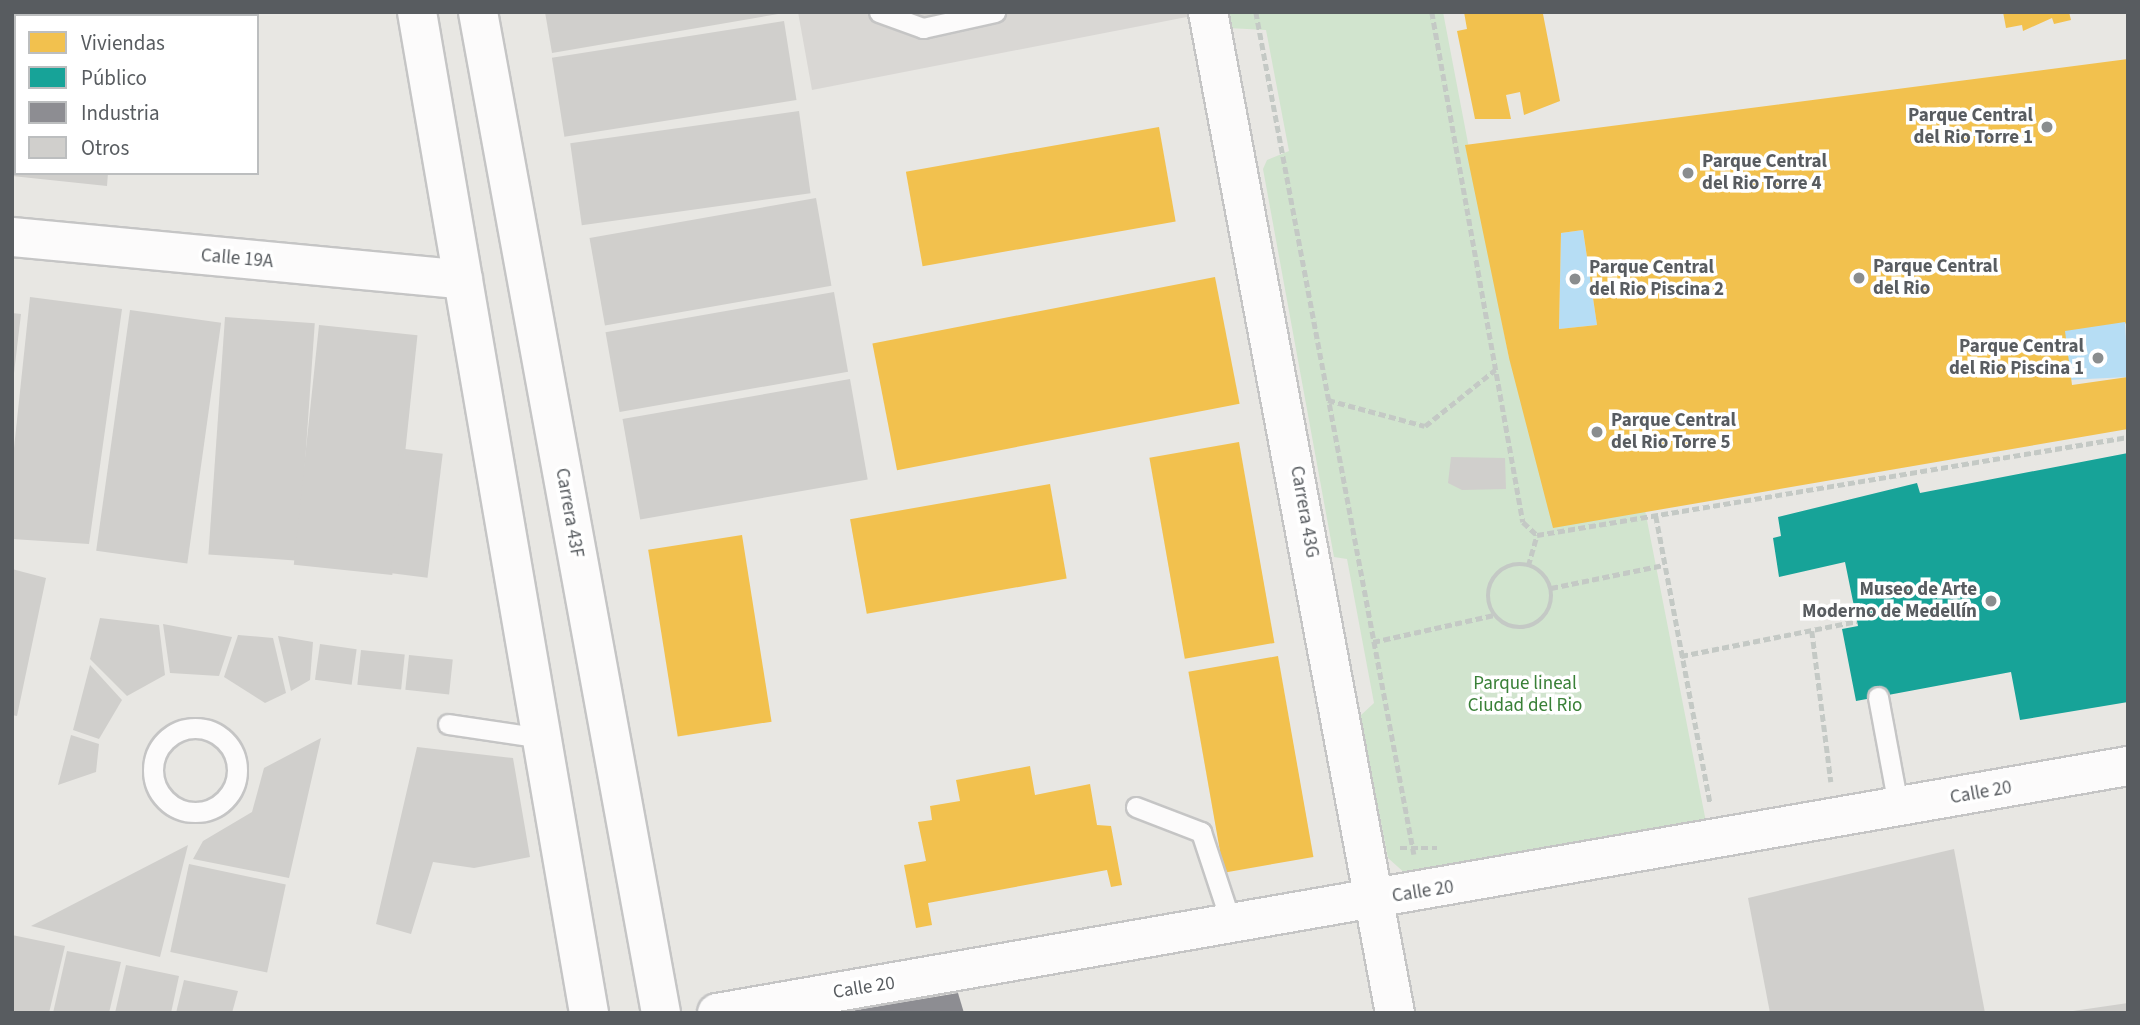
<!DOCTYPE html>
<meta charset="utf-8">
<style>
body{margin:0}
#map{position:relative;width:2140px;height:1025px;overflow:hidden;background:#e8e7e3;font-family:"Source Sans 3",sans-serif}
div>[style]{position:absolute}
.industrial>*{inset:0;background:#d9d7d4}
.green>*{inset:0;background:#d1e4ce}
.water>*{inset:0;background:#b6ddf4;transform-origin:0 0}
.homes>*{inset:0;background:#f2c14e;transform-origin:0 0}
.public>*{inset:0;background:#17a398}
.industry>*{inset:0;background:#8d8d92}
.building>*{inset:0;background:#d0cfcc;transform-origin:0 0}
.path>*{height:4.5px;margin-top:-2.25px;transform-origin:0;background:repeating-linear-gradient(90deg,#c4c9c5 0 7px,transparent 0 10.5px)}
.path>.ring{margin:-2.25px;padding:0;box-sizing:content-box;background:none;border:4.5px solid #c4c9c5;border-radius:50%}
.roads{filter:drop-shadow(2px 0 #c5c5c5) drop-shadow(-2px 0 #c5c5c5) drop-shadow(0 2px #c5c5c5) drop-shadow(0 -2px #c5c5c5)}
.lane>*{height:19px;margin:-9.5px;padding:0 9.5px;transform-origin:9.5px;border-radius:9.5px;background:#fcfbfb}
.lane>.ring{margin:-9.5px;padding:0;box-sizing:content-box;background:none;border:19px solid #fcfbfb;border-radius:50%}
.street>*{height:38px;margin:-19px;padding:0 19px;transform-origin:19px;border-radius:19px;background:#fcfbfb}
.secondary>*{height:38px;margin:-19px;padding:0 19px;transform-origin:19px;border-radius:19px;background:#fcfbfb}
.dots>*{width:19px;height:19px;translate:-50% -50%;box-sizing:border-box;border:4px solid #fff;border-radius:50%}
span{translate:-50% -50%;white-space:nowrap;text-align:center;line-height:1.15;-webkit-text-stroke:7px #fff;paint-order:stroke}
.poi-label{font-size:19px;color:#585c60;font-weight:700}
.right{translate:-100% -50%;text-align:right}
.left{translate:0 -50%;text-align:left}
.street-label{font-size:19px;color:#585c60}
.park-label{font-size:19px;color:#398037}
.frame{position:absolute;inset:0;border:14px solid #585c60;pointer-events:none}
.legend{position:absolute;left:14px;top:14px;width:245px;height:161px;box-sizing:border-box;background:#fff;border:2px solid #bcbebf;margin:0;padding:9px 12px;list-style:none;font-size:21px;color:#585c60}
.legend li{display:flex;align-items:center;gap:14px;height:35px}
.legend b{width:35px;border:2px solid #bcbebf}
</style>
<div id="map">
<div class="industrial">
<div style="clip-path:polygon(798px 12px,1196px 12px,1197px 15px,812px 90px)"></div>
</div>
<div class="green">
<div style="clip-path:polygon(1225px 12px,1443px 12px,1509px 358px,1645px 510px,1706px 822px,1407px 875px,1388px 858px,1360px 716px,1374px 703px,1347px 559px,1334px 557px,1263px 169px,1267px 160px,1289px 151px,1266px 30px,1228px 28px)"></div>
</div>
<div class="water">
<div style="clip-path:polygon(1583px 230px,1597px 325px,1559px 329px,1561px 233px)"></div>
<div style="left:2125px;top:322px;width:55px;height:61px;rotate:87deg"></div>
</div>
<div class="homes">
<div style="clip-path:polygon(1464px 12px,1543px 14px,1560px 101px,1524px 115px,1520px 92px,1506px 95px,1511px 119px,1475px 119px,1457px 31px,1467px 29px)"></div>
<div style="clip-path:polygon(2003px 12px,2069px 12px,2071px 20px,2054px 24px,2052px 18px,2023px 31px,2022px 25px,2006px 28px)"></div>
<div style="clip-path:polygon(evenodd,2128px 59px,2128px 329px,2125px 322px,2065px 331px,2072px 385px,2128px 377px,2128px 429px,1553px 528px,1509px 358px,1465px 145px,2128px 59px,1583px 230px,1597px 325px,1559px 329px,1561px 233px,1583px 230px)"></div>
<div style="left:1159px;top:127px;width:96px;height:257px;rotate:80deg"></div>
<div style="left:1215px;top:277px;width:129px;height:349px;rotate:79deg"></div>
<div style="left:1239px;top:442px;width:204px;height:91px;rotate:80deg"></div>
<div style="left:1050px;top:484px;width:96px;height:203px;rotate:80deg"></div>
<div style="left:742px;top:535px;width:189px;height:95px;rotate:81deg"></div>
<div style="left:1278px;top:656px;width:204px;height:91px;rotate:80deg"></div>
<div style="clip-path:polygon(1030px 766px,1035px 795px,1090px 784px,1097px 825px,1111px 826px,1122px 885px,1111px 887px,1107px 870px,928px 903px,932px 925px,916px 928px,904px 865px,926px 861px,918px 822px,932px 820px,930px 806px,960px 801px,956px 780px)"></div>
</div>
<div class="public">
<div style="clip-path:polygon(2128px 453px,2128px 702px,2020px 720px,2011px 672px,1856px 701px,1842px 629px,1858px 626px,1845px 562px,1779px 577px,1773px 538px,1781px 536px,1778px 517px,1917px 483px,1920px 493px)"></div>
</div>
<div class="industry">
<div style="clip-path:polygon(958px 993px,964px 1013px,852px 1013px,851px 1011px)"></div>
</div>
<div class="building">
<div style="clip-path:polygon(12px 12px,127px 12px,16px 16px,16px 173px,108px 173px,107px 186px,12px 176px)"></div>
<div style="clip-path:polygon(545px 12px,778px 12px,778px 14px,552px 53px)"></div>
<div style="left:784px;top:21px;width:80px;height:235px;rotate:81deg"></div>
<div style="left:799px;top:111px;width:83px;height:231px;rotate:82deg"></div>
<div style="left:816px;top:198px;width:89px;height:230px;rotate:80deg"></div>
<div style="left:834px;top:292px;width:81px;height:232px;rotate:80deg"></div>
<div style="clip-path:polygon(30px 297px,122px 309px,89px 544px,12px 539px,12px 467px)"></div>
<div style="left:130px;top:310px;width:92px;height:243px;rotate:8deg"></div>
<div style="clip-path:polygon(12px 313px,21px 314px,14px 373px,12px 373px)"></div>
<div style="left:225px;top:317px;width:90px;height:238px;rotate:4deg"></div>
<div style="left:319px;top:325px;width:99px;height:241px;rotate:6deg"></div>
<div style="left:850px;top:379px;width:102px;height:231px;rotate:80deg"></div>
<div style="left:405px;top:449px;width:38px;height:125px;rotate:7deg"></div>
<div style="clip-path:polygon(1451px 457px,1505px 458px,1506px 489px,1462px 490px,1448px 483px)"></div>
<div style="clip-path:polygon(12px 569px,46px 578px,17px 716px,12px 715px)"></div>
<div style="clip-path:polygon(100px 618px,159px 625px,165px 675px,127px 696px,90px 659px)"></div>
<div style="clip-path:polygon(163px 624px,232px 637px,219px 676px,170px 673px)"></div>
<div style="clip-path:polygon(238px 635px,273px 638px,286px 693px,265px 703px,224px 677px)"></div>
<div style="clip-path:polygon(278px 636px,313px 642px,310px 680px,291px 691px)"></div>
<div style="left:320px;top:644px;width:37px;height:36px;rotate:8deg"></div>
<div style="left:361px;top:650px;width:44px;height:35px;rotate:6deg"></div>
<div style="left:409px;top:655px;width:44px;height:35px;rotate:6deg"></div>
<div style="clip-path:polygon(90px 665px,122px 700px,99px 739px,73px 730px)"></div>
<div style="clip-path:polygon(71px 735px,99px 744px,96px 772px,58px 785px)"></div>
<div style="clip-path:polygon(321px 738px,289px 878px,193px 859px,203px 841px,252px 812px,264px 768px)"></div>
<div style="clip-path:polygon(417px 747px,513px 758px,530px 857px,474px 868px,433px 862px,411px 934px,376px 924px)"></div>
<div style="clip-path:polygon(188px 845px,160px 957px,31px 926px)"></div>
<div style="clip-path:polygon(1954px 849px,1985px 1013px,1770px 1013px,1748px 898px)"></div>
<div style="left:189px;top:864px;width:99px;height:90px;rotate:12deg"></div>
<div style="clip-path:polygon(12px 935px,65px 946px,49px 1013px,12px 1013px)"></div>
<div style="clip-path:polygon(67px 951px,121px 962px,109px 1013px,53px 1013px)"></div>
<div style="clip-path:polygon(126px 965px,179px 976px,171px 1013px,115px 1013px)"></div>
<div style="clip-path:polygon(184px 980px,238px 991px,232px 1013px,176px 1013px)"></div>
<div style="clip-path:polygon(2128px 1003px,2128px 1013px,2073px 1013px,2073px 1011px)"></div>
</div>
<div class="path">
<div style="left:1256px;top:12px;width:857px;rotate:79.37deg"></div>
<div style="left:1432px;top:12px;width:518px;rotate:79.88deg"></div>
<div style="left:1523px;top:522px;width:19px;rotate:43deg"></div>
<div style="left:1537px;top:535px;width:599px;rotate:-9.42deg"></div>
<div style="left:1328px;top:400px;width:100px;rotate:15deg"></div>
<div style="left:1425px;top:426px;width:90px;rotate:-38.7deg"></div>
<div style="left:1656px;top:516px;width:292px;rotate:79.3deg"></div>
<div class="ring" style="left:1488px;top:564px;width:59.5px;height:59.5px"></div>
<div style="left:1528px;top:566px;width:32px;rotate:-74deg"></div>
<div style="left:1551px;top:588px;width:115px;rotate:-11.5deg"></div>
<div style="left:1812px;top:631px;width:152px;rotate:82.8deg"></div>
<div style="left:1373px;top:642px;width:124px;rotate:-12.6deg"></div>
<div style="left:1681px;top:656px;width:179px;rotate:-11.2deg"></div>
<div style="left:1400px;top:848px;width:37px"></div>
</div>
<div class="roads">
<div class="lane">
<div style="left:879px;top:12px;width:47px;rotate:20deg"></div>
<div style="left:923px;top:28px;width:74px;rotate:-12.5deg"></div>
<div style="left:1878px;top:697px;width:115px;rotate:79.5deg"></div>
<div style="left:448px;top:724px;width:95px;rotate:8.5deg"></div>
<div class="ring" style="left:153px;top:728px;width:65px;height:65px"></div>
<div style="left:1136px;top:807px;width:70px;rotate:21deg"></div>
<div style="left:1201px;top:832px;width:99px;rotate:71.7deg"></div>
</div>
<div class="street">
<div style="left:1208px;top:12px;width:1018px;rotate:79.42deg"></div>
<div style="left:12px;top:237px;width:453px;rotate:5.4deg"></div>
<div style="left:717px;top:1013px;width:1432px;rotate:-9.93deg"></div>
</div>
<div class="secondary">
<div style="left:417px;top:12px;width:1016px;rotate:80.25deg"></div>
<div style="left:478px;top:12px;width:1018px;rotate:79.64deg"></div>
</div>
</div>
<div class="dots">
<div style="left:2047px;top:127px;background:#8a8d8e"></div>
<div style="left:1688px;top:173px;background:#8a8d8e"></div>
<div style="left:1859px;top:278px;background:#8a8d8e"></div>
<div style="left:1575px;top:279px;background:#8a8d8e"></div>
<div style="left:2098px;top:358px;background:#8a8d8e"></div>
<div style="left:1597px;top:432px;background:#8a8d8e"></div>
<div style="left:1991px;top:601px;background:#8a8d8e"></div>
</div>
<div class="poi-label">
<span class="right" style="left:2033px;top:127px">Parque Central<br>del Rio Torre 1</span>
<span class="left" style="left:1702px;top:173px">Parque Central<br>del Rio Torre 4</span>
<span class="left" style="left:1873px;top:278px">Parque Central<br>del Rio</span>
<span class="left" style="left:1589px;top:279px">Parque Central<br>del Rio Piscina 2</span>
<span class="right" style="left:2084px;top:358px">Parque Central<br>del Rio Piscina 1</span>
<span class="left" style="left:1611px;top:432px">Parque Central<br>del Rio Torre 5</span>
<span class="right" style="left:1977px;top:601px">Museo de Arte<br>Moderno de Medellín</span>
</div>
<div class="street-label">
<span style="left:237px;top:259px;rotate:5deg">Calle 19A</span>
<span style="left:1304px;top:512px;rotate:80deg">Carrera 43G</span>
<span style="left:569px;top:513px;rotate:80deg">Carrera 43F</span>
<span style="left:1981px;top:793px;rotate:-10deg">Calle 20</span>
<span style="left:1423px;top:892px;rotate:-9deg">Calle 20</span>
<span style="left:864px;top:988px;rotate:-9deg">Calle 20</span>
</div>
<div class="park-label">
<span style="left:1525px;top:695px">Parque lineal<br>Ciudad del Rio</span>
</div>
<div class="frame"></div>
<ul class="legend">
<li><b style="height:19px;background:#f2c14e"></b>Viviendas</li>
<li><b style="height:19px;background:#17a398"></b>Público</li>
<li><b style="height:19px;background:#8d8d92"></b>Industria</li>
<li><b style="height:19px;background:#d0cfcc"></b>Otros</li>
</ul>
</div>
